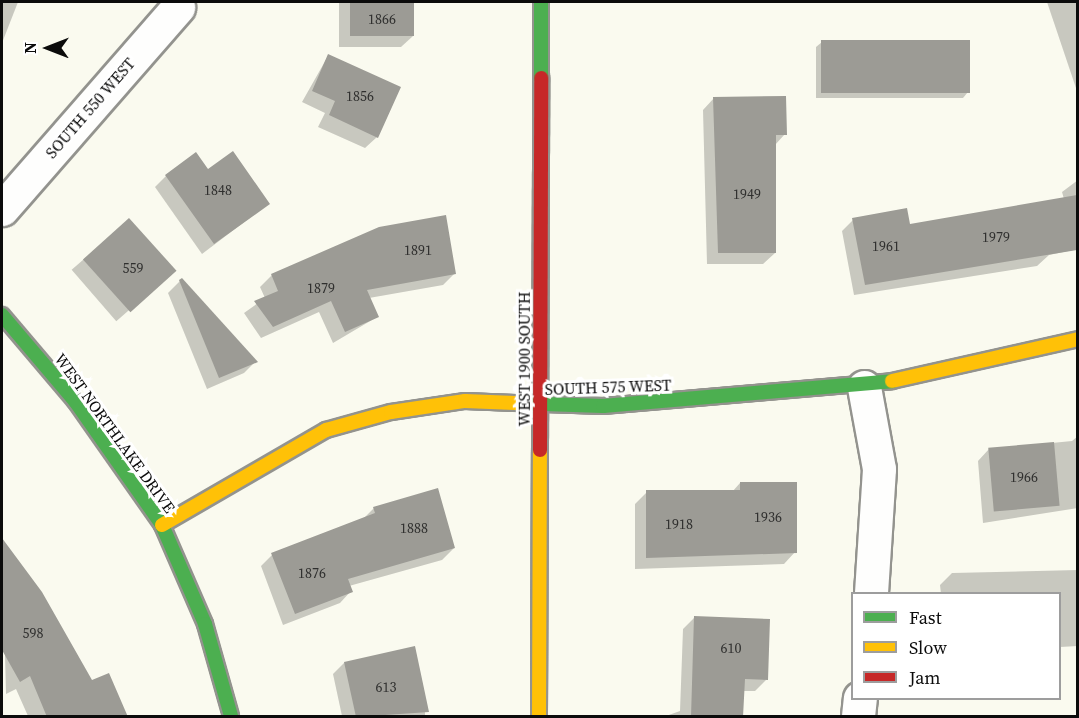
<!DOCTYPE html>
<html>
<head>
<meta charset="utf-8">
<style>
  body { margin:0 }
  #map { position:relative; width:1079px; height:718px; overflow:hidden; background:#fafaef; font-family:"Source Serif 4",serif }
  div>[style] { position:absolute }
  .shadow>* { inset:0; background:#0003; transform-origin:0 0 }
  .building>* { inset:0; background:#9c9b95; transform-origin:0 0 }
  .roads { filter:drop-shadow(2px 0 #93938e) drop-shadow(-2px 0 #93938e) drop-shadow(0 2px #93938e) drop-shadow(0 -2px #93938e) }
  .street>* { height:33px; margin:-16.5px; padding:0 16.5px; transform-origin:16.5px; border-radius:16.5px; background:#fefefd }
  .fast>* { height:14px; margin:-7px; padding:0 7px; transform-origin:7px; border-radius:7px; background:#4caf50 }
  .slow>* { height:14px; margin:-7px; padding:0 7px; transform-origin:7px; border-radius:7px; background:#ffc107 }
  .jam>* { height:14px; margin:-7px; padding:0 7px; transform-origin:7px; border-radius:7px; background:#c62828 }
  span { translate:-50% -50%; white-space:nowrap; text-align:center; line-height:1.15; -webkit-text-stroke:6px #fff; paint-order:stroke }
  .number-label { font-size:14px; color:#2f2f2e }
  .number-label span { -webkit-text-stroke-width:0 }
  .street-label { font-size:16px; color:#0b0b0b }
  .frame { position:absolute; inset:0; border:3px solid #0b0b0b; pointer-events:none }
  .legend { position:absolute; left:851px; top:592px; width:210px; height:108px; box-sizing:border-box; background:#fff; border:2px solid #9d9d9d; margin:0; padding:8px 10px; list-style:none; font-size:18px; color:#0b0b0b }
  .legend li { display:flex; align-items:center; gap:12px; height:30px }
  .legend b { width:30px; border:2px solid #9d9d9d }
  .north { position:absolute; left:18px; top:18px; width:60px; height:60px; -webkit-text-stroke:4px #fff; paint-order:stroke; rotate:270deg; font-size:16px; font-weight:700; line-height:24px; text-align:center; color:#0b0b0b }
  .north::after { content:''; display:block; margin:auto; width:21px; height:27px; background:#0b0b0b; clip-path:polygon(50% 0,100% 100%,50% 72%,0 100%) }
</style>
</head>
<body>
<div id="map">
  <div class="shadow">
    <i style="clip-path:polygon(2px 2px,18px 2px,2px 43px)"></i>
    <i style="clip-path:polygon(339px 2px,413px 2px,413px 36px,401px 47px,339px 47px)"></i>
    <i style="clip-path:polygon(1047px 2px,1078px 2px,1078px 94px)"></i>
    <i style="clip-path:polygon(822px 42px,968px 92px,963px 98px,816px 98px,816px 47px)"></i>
    <i style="clip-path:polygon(328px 56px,377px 137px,365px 148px,318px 127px,325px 113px,302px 102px)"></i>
    <i style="clip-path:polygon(714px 98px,785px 134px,775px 145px,775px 253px,763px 264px,707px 264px,703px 110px)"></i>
    <i style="clip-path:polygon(207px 171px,268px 204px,202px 254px,155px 187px,166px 176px)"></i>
    <i style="clip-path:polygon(1078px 180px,1078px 249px,1049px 255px,1037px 266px,854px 295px,842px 231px,853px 220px,909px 226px,1064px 199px,1062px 192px)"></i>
    <i style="left:129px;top:220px;width:68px;height:76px;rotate:49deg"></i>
    <i style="clip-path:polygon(455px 273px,443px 285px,369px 298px,377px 317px,333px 343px,319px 312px,261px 338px,244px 313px,265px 298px,260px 287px,272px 275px)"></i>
    <i style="clip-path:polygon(180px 281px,255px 362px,244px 373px,207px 389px,168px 293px)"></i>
    <i style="clip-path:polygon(1078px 436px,1078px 508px,983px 523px,978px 461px,989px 449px,1072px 441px)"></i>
    <i style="clip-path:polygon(740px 483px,795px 552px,784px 564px,635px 569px,635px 504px,647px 492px,732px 492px)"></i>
    <i style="clip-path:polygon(374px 508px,454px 548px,442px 560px,349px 586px,351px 591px,340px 603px,283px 625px,261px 566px,272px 555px,362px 520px)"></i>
    <i style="clip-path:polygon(2px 539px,41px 593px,92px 682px,127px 716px,28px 716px,16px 689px,6px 694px)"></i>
    <i style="clip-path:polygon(1078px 570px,1078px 646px,1060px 647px,1060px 594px,941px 594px,940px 585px,952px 573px)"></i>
    <i style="clip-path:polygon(694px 618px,766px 680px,755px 691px,743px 691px,742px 716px,666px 716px,680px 711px,683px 629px)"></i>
    <i style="clip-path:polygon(344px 663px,425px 701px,425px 716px,342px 716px,333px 674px)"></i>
  </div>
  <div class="building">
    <i style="left:350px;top:2px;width:64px;height:34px"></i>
    <i style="left:821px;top:40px;width:149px;height:53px"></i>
    <i style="clip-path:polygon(328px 54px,401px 87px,378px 138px,329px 115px,335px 101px,312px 91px)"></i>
    <i style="clip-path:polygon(786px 96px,787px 135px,776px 135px,776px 253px,718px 253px,713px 97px)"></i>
    <i style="clip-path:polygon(233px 151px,270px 204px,214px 244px,165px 175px,196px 152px,208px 169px)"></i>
    <i style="clip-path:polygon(1077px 195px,1077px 250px,865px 285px,852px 218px,907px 208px,910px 224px)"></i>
    <i style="clip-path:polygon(446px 215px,456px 274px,367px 290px,379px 317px,345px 332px,331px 301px,273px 327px,254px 301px,278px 291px,271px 274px,379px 227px)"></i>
    <i style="left:129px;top:218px;width:71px;height:62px;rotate:48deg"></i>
    <i style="clip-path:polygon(182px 278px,258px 362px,219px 378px,179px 280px)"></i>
    <i style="left:1054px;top:442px;width:64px;height:66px;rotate:85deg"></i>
    <i style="clip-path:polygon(740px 482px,797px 482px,797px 553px,646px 558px,646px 490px,740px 490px)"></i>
    <i style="clip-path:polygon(438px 488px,455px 548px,348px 579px,353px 592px,295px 614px,271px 553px,375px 513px,373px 507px)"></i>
    <i style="clip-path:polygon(2px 538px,42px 592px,92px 680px,109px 673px,128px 717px,47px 717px,30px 676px,20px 682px,2px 650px)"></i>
    <i style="clip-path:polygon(694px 616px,770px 619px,768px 680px,745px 679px,743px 717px,691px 717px)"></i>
    <i style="clip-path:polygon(415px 646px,429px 712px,356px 717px,344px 662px)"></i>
  </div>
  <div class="roads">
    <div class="street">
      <i style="left:2px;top:209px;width:268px;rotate:-48.9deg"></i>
      <i style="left:864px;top:387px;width:83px;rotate:79.6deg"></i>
      <i style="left:879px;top:469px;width:125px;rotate:93.7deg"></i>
      <i style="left:858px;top:716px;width:18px;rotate:-84deg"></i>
    </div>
    <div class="fast">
      <i style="left:541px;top:78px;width:76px;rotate:-90deg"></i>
      <i style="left:2px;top:315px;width:113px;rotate:49.7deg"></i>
      <i style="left:75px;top:401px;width:151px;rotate:54.9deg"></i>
      <i style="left:162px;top:525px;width:108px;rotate:66.5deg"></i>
      <i style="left:205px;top:624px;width:96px;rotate:74.2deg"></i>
      <i style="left:515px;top:403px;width:88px;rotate:2deg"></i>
      <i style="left:603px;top:406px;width:290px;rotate:-4.9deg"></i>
    </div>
    <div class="slow">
      <i style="left:892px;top:381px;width:191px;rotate:-12.7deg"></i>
      <i style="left:162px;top:525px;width:190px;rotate:-30.1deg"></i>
      <i style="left:326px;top:430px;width:67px;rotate:-15.5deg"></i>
      <i style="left:391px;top:412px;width:75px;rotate:-8.5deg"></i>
      <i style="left:465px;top:401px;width:50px;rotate:2.3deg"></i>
      <i style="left:539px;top:716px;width:266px;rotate:-89.8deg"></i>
    </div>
    <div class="jam">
      <i style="left:540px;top:450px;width:372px;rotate:-89.8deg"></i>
    </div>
  </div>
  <div class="number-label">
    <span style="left:382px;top:19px">1866</span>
    <span style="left:360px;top:96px">1856</span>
    <span style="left:218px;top:190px">1848</span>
    <span style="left:747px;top:194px">1949</span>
    <span style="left:996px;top:237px">1979</span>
    <span style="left:886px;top:246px">1961</span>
    <span style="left:418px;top:250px">1891</span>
    <span style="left:133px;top:268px">559</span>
    <span style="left:321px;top:288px">1879</span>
    <span style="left:1024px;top:477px">1966</span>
    <span style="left:768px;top:517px">1936</span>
    <span style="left:679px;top:524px">1918</span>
    <span style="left:414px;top:528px">1888</span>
    <span style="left:312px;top:573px">1876</span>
    <span style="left:33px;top:633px">598</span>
    <span style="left:731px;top:648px">610</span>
    <span style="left:386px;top:687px">613</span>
  </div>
  <div class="street-label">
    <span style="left:90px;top:108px;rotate:-49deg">SOUTH 550 WEST</span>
    <span style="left:524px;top:359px;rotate:-90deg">WEST 1900 SOUTH</span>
    <span style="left:608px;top:387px;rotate:-2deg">SOUTH 575 WEST</span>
    <span style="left:115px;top:433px;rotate:54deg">WEST NORTHLAKE DRIVE</span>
  </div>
  <div class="frame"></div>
  <ul class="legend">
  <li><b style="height:8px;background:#4caf50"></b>Fast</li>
  <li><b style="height:8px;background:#ffc107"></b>Slow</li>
  <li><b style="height:8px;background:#c62828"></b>Jam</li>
  </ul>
  <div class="north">N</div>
</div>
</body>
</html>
